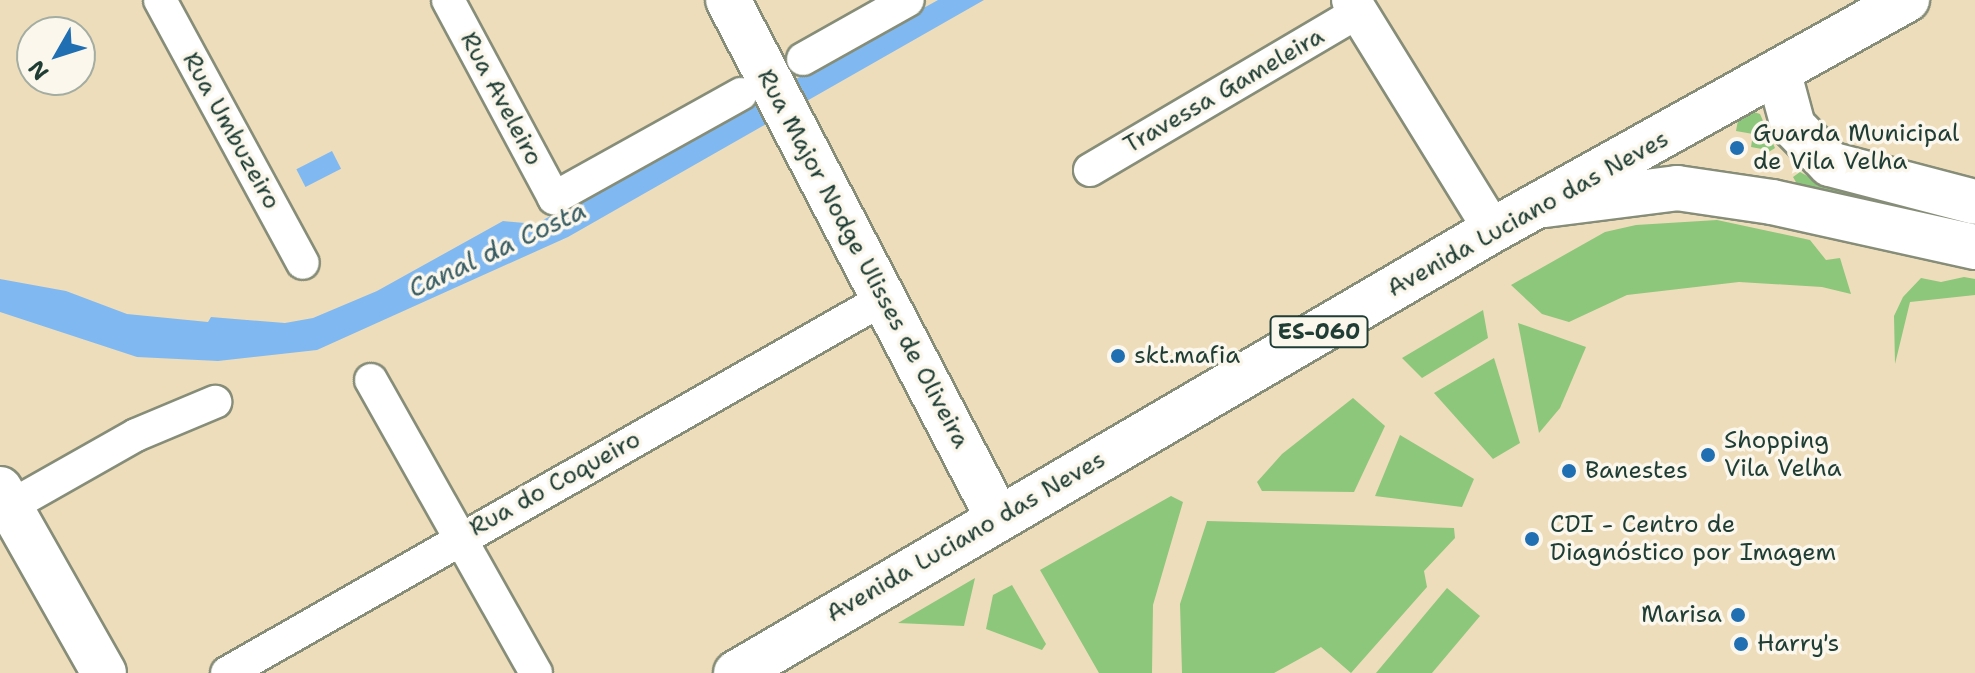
<!DOCTYPE html>
<html>
<head>
<meta charset="utf-8">
<style>
  body { margin:0 }
  #map { position:relative; width:1975px; height:673px; overflow:hidden; background:#edb; font-family:"Shantell Sans",sans-serif }
  div>[style] { position:absolute }
  .green>* { inset:0; background:#8cc77c }
  .water>* { inset:0; background:#80b9f1; transform-origin:0 0 }
  .roads { filter:drop-shadow(2px 0 #868d78) drop-shadow(-2px 0 #868d78) drop-shadow(0 2px #868d78) drop-shadow(0 -2px #868d78) }
  .minor>* { height:32px; margin:-16px; padding:0 16px; transform-origin:16px; border-radius:16px; background:#fff }
  .tertiary>* { height:38px; margin:-19px; padding:0 19px; transform-origin:19px; border-radius:19px; background:#fff }
  .secondary>* { height:44px; margin:-22px; padding:0 22px; transform-origin:22px; border-radius:22px; background:#fff }
  .primary>* { height:44px; margin:-22px; padding:0 22px; transform-origin:22px; border-radius:22px; background:#fff }
  .dots>* { width:22px; height:22px; translate:-50% -50%; box-sizing:border-box; border:4px solid #fbf7ec; border-radius:50% }
  span { translate:-50% -50%; white-space:nowrap; text-align:center; line-height:1.15; -webkit-text-stroke:7px #fbf7ec; paint-order:stroke }
  .shield-label span { padding:2px 6px; background:#fbf7ec; border:2px solid; border-radius:6px; -webkit-text-stroke-width:0 }
  .shield-label { font-size:22px; color:#1f3d34; font-weight:700 }
  .street-label { font-size:24px; color:#1f3d34 }
  .poi-label { font-size:24px; color:#1f3d34 }
  .left { translate:0 -50%; text-align:left }
  .right { translate:-100% -50%; text-align:right }
  .water-label { font-size:26px; color:#375c63; font-style:italic }
  .north { position:absolute; left:16px; top:16px; width:80px; height:80px; box-sizing:border-box; background:#fbf7ec; border:2px solid #a3ada2; border-radius:50%; rotate:231deg; font-size:22px; font-weight:700; line-height:32px; text-align:center; color:#1f3d34 }
  .north::after { content:''; display:block; margin:auto; width:28px; height:36px; background:#1f6fb2; clip-path:polygon(50% 0,100% 100%,50% 72%,0 100%) }
</style>
</head>
<body>
<div id="map">
  <div class="green">
    <i style="clip-path:polygon(1754px 112px,1760px 114px,1775px 148px,1761px 157px,1762px 149px,1751px 147px,1753px 134px,1736px 131px,1738px 120px)"></i>
    <i style="clip-path:polygon(1800px 172px,1820px 183px,1975px 219px,1975px 229px,1800px 189px,1793px 177px)"></i>
    <i style="clip-path:polygon(1717px 220px,1810px 240px,1826px 260px,1840px 258px,1851px 294px,1822px 287px,1739px 282px,1627px 295px,1569px 322px,1542px 314px,1511px 285px,1605px 232px,1636px 225px)"></i>
    <i style="clip-path:polygon(1964px 277px,1975px 279px,1975px 295px,1910px 302px,1895px 364px,1894px 316px,1903px 297px,1921px 278px,1941px 282px)"></i>
    <i style="clip-path:polygon(1483px 310px,1488px 338px,1422px 378px,1402px 358px)"></i>
    <i style="clip-path:polygon(1518px 323px,1586px 347px,1560px 408px,1539px 433px)"></i>
    <i style="clip-path:polygon(1494px 358px,1520px 443px,1493px 459px,1434px 393px)"></i>
    <i style="clip-path:polygon(1353px 398px,1385px 426px,1354px 492px,1262px 491px,1257px 482px,1282px 454px)"></i>
    <i style="clip-path:polygon(1400px 435px,1474px 479px,1462px 507px,1375px 496px)"></i>
    <i style="clip-path:polygon(1171px 496px,1183px 502px,1153px 605px,1152px 673px,1099px 673px,1040px 570px)"></i>
    <i style="clip-path:polygon(1207px 521px,1454px 528px,1455px 538px,1424px 571px,1427px 587px,1351px 673px,1321px 647px,1274px 673px,1182px 673px,1180px 604px)"></i>
    <i style="clip-path:polygon(975px 578px,964px 626px,898px 623px)"></i>
    <i style="clip-path:polygon(1012px 585px,1046px 644px,1042px 650px,986px 629px,993px 595px)"></i>
    <i style="clip-path:polygon(1447px 588px,1480px 616px,1432px 673px,1376px 673px)"></i>
  </div>
  <div class="water">
    <i style="clip-path:polygon(938px 0,984px 0,568px 237px,317px 350px,218px 361px,137px 357px,0 312px,0 279px,66px 291px,127px 314px,208px 322px,211px 317px,285px 323px,313px 318px,377px 291px,503px 221px,536px 224px)"></i>
    <i style="left:332px;top:151px;width:20px;height:40px;rotate:63deg"></i>
  </div>
  <div class="roads">
    <div class="minor">
      <i style="left:160px;top:0;width:299px;rotate:61.5deg"></i>
      <i style="left:448px;top:0;width:225px;rotate:61.8deg"></i>
      <i style="left:554px;top:198px;width:214px;rotate:-29.1deg"></i>
      <i style="left:803px;top:59px;width:120px;rotate:-29.3deg"></i>
      <i style="left:1090px;top:170px;width:311px;rotate:-30.5deg"></i>
      <i style="left:371px;top:380px;width:336px;rotate:60.6deg"></i>
      <i style="left:0;top:512px;width:156px;rotate:-29.5deg"></i>
      <i style="left:136px;top:435px;width:86px;rotate:-22.7deg"></i>
      <i style="left:227px;top:673px;width:757px;rotate:-29.68deg"></i>
    </div>
    <div class="tertiary">
      <i style="left:1351px;top:0;width:270px;rotate:58.3deg"></i>
    </div>
    <div class="secondary">
      <i style="left:728px;top:0;width:584px;rotate:62.47deg"></i>
      <i style="left:1779px;top:74px;width:54px;rotate:74.9deg"></i>
      <i style="left:1793px;top:126px;width:53px;rotate:45.8deg"></i>
      <i style="left:1830px;top:164px;width:150px;rotate:14.7deg"></i>
      <i style="left:1545px;top:205px;width:133px;rotate:-7.3deg"></i>
      <i style="left:1677px;top:188px;width:96px;rotate:8.4deg"></i>
      <i style="left:1772px;top:202px;width:208px;rotate:12.5deg"></i>
      <i style="left:0;top:489px;width:211px;rotate:60.5deg"></i>
    </div>
    <div class="primary">
      <i style="left:736px;top:673px;width:877px;rotate:-30.34deg"></i>
      <i style="left:1493px;top:230px;width:474px;rotate:-29.1deg"></i>
    </div>
  </div>
  <div class="dots">
    <i style="left:1737px;top:148px;background:#1f6fb2"></i>
    <i style="left:1118px;top:356px;background:#1f6fb2"></i>
    <i style="left:1708px;top:455px;background:#1f6fb2"></i>
    <i style="left:1569px;top:471px;background:#1f6fb2"></i>
    <i style="left:1532px;top:539px;background:#1f6fb2"></i>
    <i style="left:1738px;top:615px;background:#1f6fb2"></i>
    <i style="left:1741px;top:644px;background:#1f6fb2"></i>
  </div>
  <div class="shield-label">
    <span style="left:1319px;top:332px">ES-060</span>
  </div>
  <div class="street-label">
    <span style="left:1224px;top:91px;rotate:-30deg">Travessa Gameleira</span>
    <span style="left:501px;top:99px;rotate:62deg">Rua Aveleiro</span>
    <span style="left:231px;top:131px;rotate:61deg">Rua Umbuzeiro</span>
    <span style="left:1528px;top:214px;rotate:-29deg">Avenida Luciano das Neves</span>
    <span style="left:863px;top:259px;rotate:62deg">Rua Major Nodge Ulisses de Oliveira</span>
    <span style="left:555px;top:484px;rotate:-29deg">Rua do Coqueiro</span>
    <span style="left:966px;top:537px;rotate:-30deg">Avenida Luciano das Neves</span>
  </div>
  <div class="poi-label">
    <span class="left" style="left:1753px;top:148px">Guarda Municipal<br>de Vila Velha</span>
    <span class="left" style="left:1134px;top:356px">skt.mafia</span>
    <span class="left" style="left:1724px;top:455px">Shopping<br>Vila Velha</span>
    <span class="left" style="left:1585px;top:471px">Banestes</span>
    <span class="left" style="left:1550px;top:539px">CDI - Centro de<br>Diagnóstico por Imagem</span>
    <span class="right" style="left:1722px;top:615px">Marisa</span>
    <span class="left" style="left:1757px;top:644px">Harry's</span>
  </div>
  <div class="water-label">
    <span style="left:497px;top:249px;rotate:-25deg">Canal da Costa</span>
  </div>
  <div class="north">N</div>
</div>
</body>
</html>
